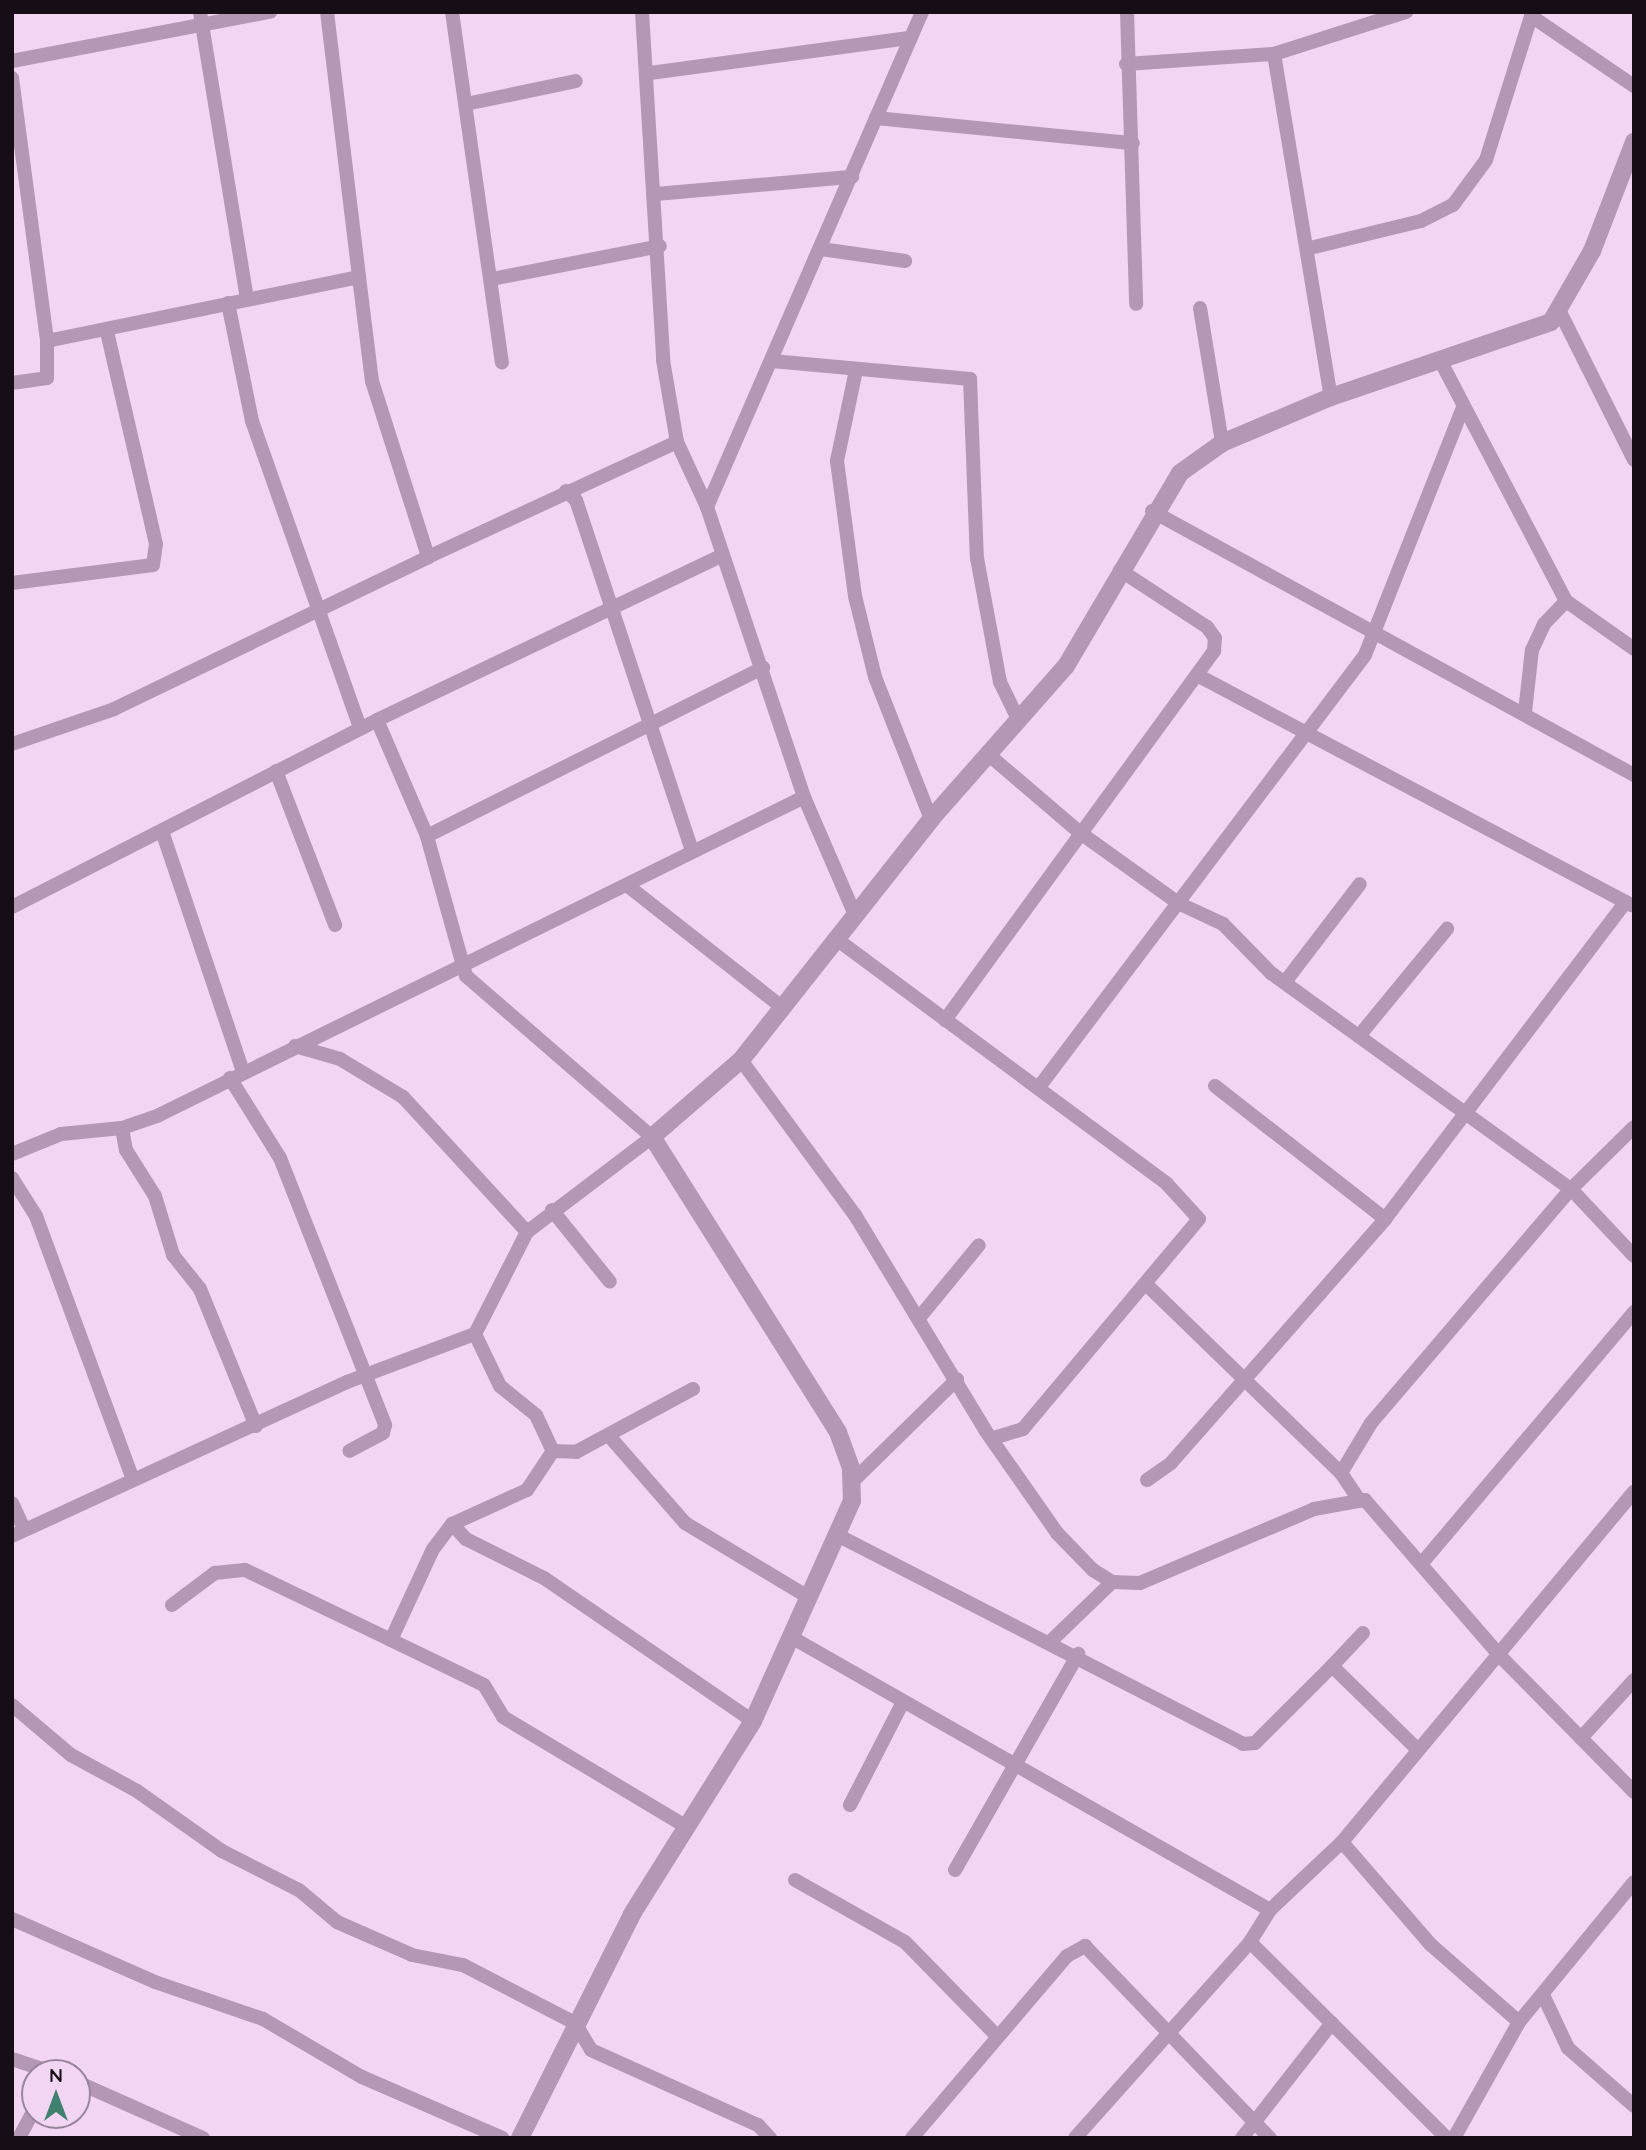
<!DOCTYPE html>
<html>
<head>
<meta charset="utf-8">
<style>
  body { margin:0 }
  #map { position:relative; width:1646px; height:2150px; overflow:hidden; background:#f1d5f3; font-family:Quicksand,sans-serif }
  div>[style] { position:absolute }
  .minor>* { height:14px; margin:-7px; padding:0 7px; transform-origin:7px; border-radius:7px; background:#b397b5 }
  .tertiary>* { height:18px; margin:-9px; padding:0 9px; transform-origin:9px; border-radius:9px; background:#b397b5 }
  span { translate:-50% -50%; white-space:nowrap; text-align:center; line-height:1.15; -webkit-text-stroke:7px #f1d5f3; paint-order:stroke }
  .frame { position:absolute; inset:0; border:14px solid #160d17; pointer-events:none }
  .north { position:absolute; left:21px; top:2059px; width:70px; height:70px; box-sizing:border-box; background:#f1d5f3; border:2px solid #99859b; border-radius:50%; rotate:0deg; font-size:19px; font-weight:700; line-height:28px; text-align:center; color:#160d17 }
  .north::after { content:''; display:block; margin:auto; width:24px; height:32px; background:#40806e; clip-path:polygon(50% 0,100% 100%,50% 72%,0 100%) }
</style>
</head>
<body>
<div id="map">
  <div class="minor">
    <i style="left:200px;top:12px;width:291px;rotate:80.7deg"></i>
    <i style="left:327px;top:12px;width:267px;rotate:83.1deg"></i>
    <i style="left:452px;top:12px;width:354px;rotate:81.9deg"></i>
    <i style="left:642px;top:12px;width:349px;rotate:86.5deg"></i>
    <i style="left:663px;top:360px;width:83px;rotate:80.3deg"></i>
    <i style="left:1127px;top:12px;width:292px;rotate:88.2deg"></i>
    <i style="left:1274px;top:54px;width:348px;rotate:80.6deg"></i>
    <i style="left:12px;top:61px;width:263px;rotate:-10.8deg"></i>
    <i style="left:1126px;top:64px;width:148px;rotate:-3.9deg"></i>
    <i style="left:1274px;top:54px;width:139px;rotate:-17.7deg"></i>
    <i style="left:650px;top:73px;width:261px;rotate:-7.7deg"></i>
    <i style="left:12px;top:78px;width:265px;rotate:82.4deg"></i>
    <i style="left:466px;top:104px;width:112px;rotate:-11.8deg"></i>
    <i style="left:876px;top:118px;width:258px;rotate:5.6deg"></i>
    <i style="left:656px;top:194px;width:197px;rotate:-5deg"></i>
    <i style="left:1310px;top:248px;width:114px;rotate:-13.7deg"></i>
    <i style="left:1421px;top:221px;width:36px;rotate:-27deg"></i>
    <i style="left:1453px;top:205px;width:56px;rotate:-53.7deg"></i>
    <i style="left:1486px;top:160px;width:151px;rotate:-72.6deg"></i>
    <i style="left:1531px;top:16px;width:125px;rotate:34.2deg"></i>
    <i style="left:821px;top:249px;width:85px;rotate:8.1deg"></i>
    <i style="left:492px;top:279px;width:171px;rotate:-11.1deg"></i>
    <i style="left:228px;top:303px;width:120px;rotate:78.5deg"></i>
    <i style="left:252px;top:421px;width:325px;rotate:70.6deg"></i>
    <i style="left:1200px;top:308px;width:137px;rotate:80.7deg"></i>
    <i style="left:1561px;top:314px;width:163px;rotate:63.4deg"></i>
    <i style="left:1440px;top:360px;width:272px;rotate:62.4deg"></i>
    <i style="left:1566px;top:601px;width:83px;rotate:35.2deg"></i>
    <i style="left:772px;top:361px;width:199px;rotate:5.2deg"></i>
    <i style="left:970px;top:379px;width:179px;rotate:87.8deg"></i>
    <i style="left:977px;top:558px;width:126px;rotate:79.5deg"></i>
    <i style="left:1000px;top:682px;width:41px;rotate:64.1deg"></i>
    <i style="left:856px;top:370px;width:93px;rotate:101.8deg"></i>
    <i style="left:837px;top:461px;width:136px;rotate:82.4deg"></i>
    <i style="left:855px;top:596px;width:83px;rotate:76.1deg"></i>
    <i style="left:875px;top:677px;width:153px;rotate:68.5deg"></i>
    <i style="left:12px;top:383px;width:35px;rotate:-8deg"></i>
    <i style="left:47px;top:378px;width:37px;rotate:-90deg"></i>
    <i style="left:47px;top:341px;width:318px;rotate:-11.6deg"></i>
    <i style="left:359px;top:277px;width:105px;rotate:82.9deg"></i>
    <i style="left:372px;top:381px;width:185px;rotate:72.3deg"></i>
    <i style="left:428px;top:557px;width:274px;rotate:-24.8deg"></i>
    <i style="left:677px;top:442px;width:72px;rotate:65.2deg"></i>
    <i style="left:707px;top:507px;width:306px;rotate:71.5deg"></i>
    <i style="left:804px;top:797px;width:131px;rotate:66.6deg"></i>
    <i style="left:566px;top:491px;width:13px;rotate:42deg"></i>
    <i style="left:576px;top:500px;width:366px;rotate:71.7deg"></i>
    <i style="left:707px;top:507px;width:540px;rotate:-66.52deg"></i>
    <i style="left:1152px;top:511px;width:550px;rotate:28.71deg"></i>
    <i style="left:12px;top:583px;width:142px;rotate:-7.3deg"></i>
    <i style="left:153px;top:565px;width:21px;rotate:-82deg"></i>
    <i style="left:156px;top:544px;width:218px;rotate:-103deg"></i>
    <i style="left:1197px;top:675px;width:492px;rotate:27.9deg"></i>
    <i style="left:1525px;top:712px;width:62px;rotate:-83.6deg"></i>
    <i style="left:1532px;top:650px;width:29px;rotate:-65deg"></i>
    <i style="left:1544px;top:624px;width:32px;rotate:-46deg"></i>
    <i style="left:12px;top:744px;width:108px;rotate:-18.9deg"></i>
    <i style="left:114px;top:709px;width:349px;rotate:-25.8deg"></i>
    <i style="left:989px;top:755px;width:118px;rotate:40.5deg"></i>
    <i style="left:1079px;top:832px;width:122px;rotate:35.6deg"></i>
    <i style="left:1178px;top:903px;width:50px;rotate:25deg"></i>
    <i style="left:1223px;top:924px;width:69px;rotate:45.6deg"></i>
    <i style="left:1271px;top:973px;width:370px;rotate:35.8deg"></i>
    <i style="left:1571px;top:1189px;width:92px;rotate:46.8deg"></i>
    <i style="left:276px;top:771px;width:165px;rotate:69deg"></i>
    <i style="left:163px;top:834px;width:251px;rotate:71.4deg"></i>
    <i style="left:427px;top:836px;width:376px;rotate:-26.6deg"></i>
    <i style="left:628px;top:886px;width:196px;rotate:38.2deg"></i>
    <i style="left:12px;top:907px;width:410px;rotate:-27.1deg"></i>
    <i style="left:377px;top:720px;width:383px;rotate:-25.5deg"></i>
    <i style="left:835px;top:938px;width:413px;rotate:36.5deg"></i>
    <i style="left:1167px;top:1184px;width:47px;rotate:47.6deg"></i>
    <i style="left:1199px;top:1219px;width:274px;rotate:130deg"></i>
    <i style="left:1023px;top:1429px;width:30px;rotate:163deg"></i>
    <i style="left:1285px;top:982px;width:123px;rotate:-52.6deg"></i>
    <i style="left:945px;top:1020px;width:457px;rotate:-53.9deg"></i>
    <i style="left:1214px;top:651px;width:13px;rotate:-86deg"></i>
    <i style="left:1215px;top:638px;width:14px;rotate:-126deg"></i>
    <i style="left:1207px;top:627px;width:104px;rotate:-146.8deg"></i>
    <i style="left:1359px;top:1036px;width:139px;rotate:-50.6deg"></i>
    <i style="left:295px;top:1046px;width:47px;rotate:16.1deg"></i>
    <i style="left:340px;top:1059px;width:74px;rotate:31.1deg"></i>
    <i style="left:403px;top:1097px;width:183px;rotate:47.4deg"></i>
    <i style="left:741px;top:1060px;width:192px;rotate:53.7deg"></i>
    <i style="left:855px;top:1215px;width:251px;rotate:58.8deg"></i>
    <i style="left:985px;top:1430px;width:126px;rotate:55deg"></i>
    <i style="left:1057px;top:1533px;width:52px;rotate:45.8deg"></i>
    <i style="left:1093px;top:1570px;width:22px;rotate:32deg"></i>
    <i style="left:1112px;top:1582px;width:28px;rotate:2deg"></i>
    <i style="left:1140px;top:1583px;width:189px;rotate:-23deg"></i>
    <i style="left:1314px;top:1509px;width:52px;rotate:-10deg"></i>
    <i style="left:1365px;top:1500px;width:206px;rotate:49.1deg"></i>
    <i style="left:1500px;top:1656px;width:191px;rotate:45.4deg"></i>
    <i style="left:230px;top:1078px;width:94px;rotate:58deg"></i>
    <i style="left:280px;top:1158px;width:287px;rotate:68.5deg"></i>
    <i style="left:385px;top:1425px;width:8px;rotate:104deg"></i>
    <i style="left:383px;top:1433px;width:38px;rotate:152deg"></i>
    <i style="left:1215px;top:1086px;width:216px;rotate:38deg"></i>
    <i style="left:1039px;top:1087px;width:541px;rotate:-52.96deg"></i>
    <i style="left:1365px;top:655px;width:267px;rotate:-68.4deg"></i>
    <i style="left:122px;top:1128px;width:22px;rotate:80deg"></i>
    <i style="left:126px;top:1150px;width:54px;rotate:57.8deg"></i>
    <i style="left:155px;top:1196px;width:62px;rotate:73deg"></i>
    <i style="left:173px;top:1255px;width:43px;rotate:51.5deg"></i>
    <i style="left:200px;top:1289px;width:148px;rotate:67.8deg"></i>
    <i style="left:12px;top:1154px;width:53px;rotate:-22.2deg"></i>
    <i style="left:61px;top:1134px;width:61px;rotate:-5.6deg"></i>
    <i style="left:122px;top:1128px;width:39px;rotate:-19deg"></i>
    <i style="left:159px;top:1115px;width:719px;rotate:-26.24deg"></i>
    <i style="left:12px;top:1178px;width:45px;rotate:57.7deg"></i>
    <i style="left:36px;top:1216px;width:278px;rotate:69.8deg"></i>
    <i style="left:552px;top:1210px;width:92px;rotate:51.1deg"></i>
    <i style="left:1148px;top:1286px;width:269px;rotate:44.1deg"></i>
    <i style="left:1341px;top:1473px;width:30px;rotate:56deg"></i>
    <i style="left:919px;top:1318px;width:94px;rotate:-50.6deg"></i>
    <i style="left:475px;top:1334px;width:58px;rotate:64.3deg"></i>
    <i style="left:500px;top:1386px;width:46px;rotate:38.9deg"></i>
    <i style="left:536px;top:1415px;width:40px;rotate:65deg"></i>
    <i style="left:553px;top:1451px;width:47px;rotate:123.7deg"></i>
    <i style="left:527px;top:1490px;width:82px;rotate:155.6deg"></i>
    <i style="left:452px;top:1524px;width:31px;rotate:127deg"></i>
    <i style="left:433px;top:1549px;width:100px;rotate:114.8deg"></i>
    <i style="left:391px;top:1640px;width:103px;rotate:25.8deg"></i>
    <i style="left:484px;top:1685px;width:37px;rotate:59deg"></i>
    <i style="left:503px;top:1717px;width:212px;rotate:30.9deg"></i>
    <i style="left:610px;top:1437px;width:114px;rotate:48.9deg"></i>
    <i style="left:685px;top:1523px;width:144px;rotate:31deg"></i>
    <i style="left:553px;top:1451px;width:23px;rotate:2deg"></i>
    <i style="left:576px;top:1452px;width:133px;rotate:-28.3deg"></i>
    <i style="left:1341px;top:1473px;width:58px;rotate:-59deg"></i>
    <i style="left:1371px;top:1423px;width:308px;rotate:-49.5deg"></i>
    <i style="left:1571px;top:1189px;width:88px;rotate:-44.5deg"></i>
    <i style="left:1147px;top:1480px;width:29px;rotate:-35deg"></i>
    <i style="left:1171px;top:1463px;width:325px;rotate:-48.7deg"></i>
    <i style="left:1385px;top:1219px;width:398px;rotate:-52.8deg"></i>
    <i style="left:852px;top:1482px;width:147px;rotate:-44.4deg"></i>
    <i style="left:12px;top:1503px;width:29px;rotate:65deg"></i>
    <i style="left:452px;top:1524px;width:21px;rotate:47deg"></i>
    <i style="left:466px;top:1539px;width:87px;rotate:26.6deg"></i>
    <i style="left:544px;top:1578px;width:253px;rotate:34.4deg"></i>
    <i style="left:12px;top:1536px;width:369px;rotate:-24.7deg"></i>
    <i style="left:347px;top:1382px;width:137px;rotate:-20.6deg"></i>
    <i style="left:475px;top:1334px;width:114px;rotate:-63deg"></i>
    <i style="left:527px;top:1232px;width:157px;rotate:-37.2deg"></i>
    <i style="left:652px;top:1137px;width:246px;rotate:-139.1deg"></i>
    <i style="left:466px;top:976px;width:145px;rotate:-105.6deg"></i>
    <i style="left:427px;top:836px;width:126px;rotate:-113.3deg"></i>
    <i style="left:841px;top:1537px;width:452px;rotate:27.2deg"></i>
    <i style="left:1243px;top:1744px;width:12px;rotate:-5deg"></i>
    <i style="left:1255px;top:1743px;width:109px;rotate:-45deg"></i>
    <i style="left:1422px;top:1563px;width:329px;rotate:-49.8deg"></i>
    <i style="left:172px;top:1605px;width:54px;rotate:-36.7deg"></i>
    <i style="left:215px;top:1573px;width:30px;rotate:-6deg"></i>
    <i style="left:245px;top:1570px;width:162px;rotate:25.6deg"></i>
    <i style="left:1363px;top:1633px;width:45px;rotate:133.2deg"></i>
    <i style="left:1332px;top:1666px;width:120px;rotate:44.3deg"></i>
    <i style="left:791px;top:1637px;width:551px;rotate:29.68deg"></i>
    <i style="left:1051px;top:1641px;width:85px;rotate:-44deg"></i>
    <i style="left:12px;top:1705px;width:77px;rotate:40.3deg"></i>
    <i style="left:71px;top:1755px;width:75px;rotate:28.6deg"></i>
    <i style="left:137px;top:1791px;width:104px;rotate:35.2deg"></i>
    <i style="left:222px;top:1851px;width:86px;rotate:26.9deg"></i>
    <i style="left:299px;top:1890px;width:50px;rotate:40.1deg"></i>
    <i style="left:337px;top:1922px;width:82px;rotate:23.7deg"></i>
    <i style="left:412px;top:1955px;width:52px;rotate:11.1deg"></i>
    <i style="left:463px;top:1965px;width:126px;rotate:27.4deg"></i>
    <i style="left:575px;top:2023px;width:31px;rotate:59deg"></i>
    <i style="left:591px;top:2050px;width:183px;rotate:24.2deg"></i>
    <i style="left:758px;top:2125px;width:18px;rotate:47deg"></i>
    <i style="left:1581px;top:1738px;width:79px;rotate:-47.6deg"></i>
    <i style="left:850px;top:1805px;width:114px;rotate:-62.8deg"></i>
    <i style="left:1342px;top:1842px;width:135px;rotate:49.2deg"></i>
    <i style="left:1430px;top:1944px;width:118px;rotate:41.2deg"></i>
    <i style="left:955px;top:1870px;width:249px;rotate:-60.3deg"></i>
    <i style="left:795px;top:1880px;width:126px;rotate:29.4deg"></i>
    <i style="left:905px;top:1942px;width:132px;rotate:45.6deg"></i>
    <i style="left:12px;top:1919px;width:156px;rotate:23.8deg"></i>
    <i style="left:155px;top:1982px;width:114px;rotate:18.9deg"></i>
    <i style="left:263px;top:2019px;width:115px;rotate:30.4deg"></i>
    <i style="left:362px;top:2077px;width:153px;rotate:23.5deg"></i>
    <i style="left:1250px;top:1942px;width:278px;rotate:44.9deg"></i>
    <i style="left:1544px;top:1997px;width:56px;rotate:64.8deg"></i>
    <i style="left:1568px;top:2048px;width:88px;rotate:41.3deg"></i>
    <i style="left:12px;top:2059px;width:44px;rotate:18.4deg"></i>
    <i style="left:77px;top:2082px;width:138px;rotate:24deg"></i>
    <i style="left:19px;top:2138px;width:34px;rotate:-62deg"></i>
    <i style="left:912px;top:2138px;width:239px;rotate:-49.6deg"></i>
    <i style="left:1067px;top:1956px;width:21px;rotate:-29deg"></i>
    <i style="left:1085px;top:1946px;width:267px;rotate:46.1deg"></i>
    <i style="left:1075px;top:2138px;width:263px;rotate:-48.2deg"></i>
    <i style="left:1250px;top:1942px;width:38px;rotate:-58deg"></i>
    <i style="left:1270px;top:1910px;width:99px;rotate:-43.4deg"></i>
    <i style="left:1342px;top:1842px;width:456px;rotate:-50.2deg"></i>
    <i style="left:1242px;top:2138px;width:146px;rotate:-52deg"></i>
    <i style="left:1454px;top:2138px;width:133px;rotate:-60.7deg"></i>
    <i style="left:1519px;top:2022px;width:181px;rotate:-50.6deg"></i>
  </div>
  <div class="tertiary">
    <i style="left:520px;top:2138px;width:250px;rotate:-63.4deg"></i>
    <i style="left:632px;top:1914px;width:228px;rotate:-57.9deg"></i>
    <i style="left:753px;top:1721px;width:241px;rotate:-65.8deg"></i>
    <i style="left:852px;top:1501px;width:33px;rotate:-92deg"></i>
    <i style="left:851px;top:1468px;width:38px;rotate:-110deg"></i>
    <i style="left:838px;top:1432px;width:349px;rotate:-122.2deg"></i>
    <i style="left:652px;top:1137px;width:118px;rotate:-40.9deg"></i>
    <i style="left:741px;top:1060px;width:307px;rotate:-51.7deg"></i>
    <i style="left:931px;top:819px;width:204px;rotate:-48.6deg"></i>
    <i style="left:1066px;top:666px;width:224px;rotate:-59.4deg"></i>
    <i style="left:1180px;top:473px;width:52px;rotate:-35.5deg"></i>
    <i style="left:1222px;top:443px;width:118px;rotate:-22.9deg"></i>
    <i style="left:1331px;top:397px;width:232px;rotate:-18.8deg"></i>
    <i style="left:1551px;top:322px;width:82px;rotate:-60deg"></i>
    <i style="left:1592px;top:251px;width:117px;rotate:-68.9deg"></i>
  </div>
  <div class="frame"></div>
  <div class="north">N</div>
</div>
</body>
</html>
